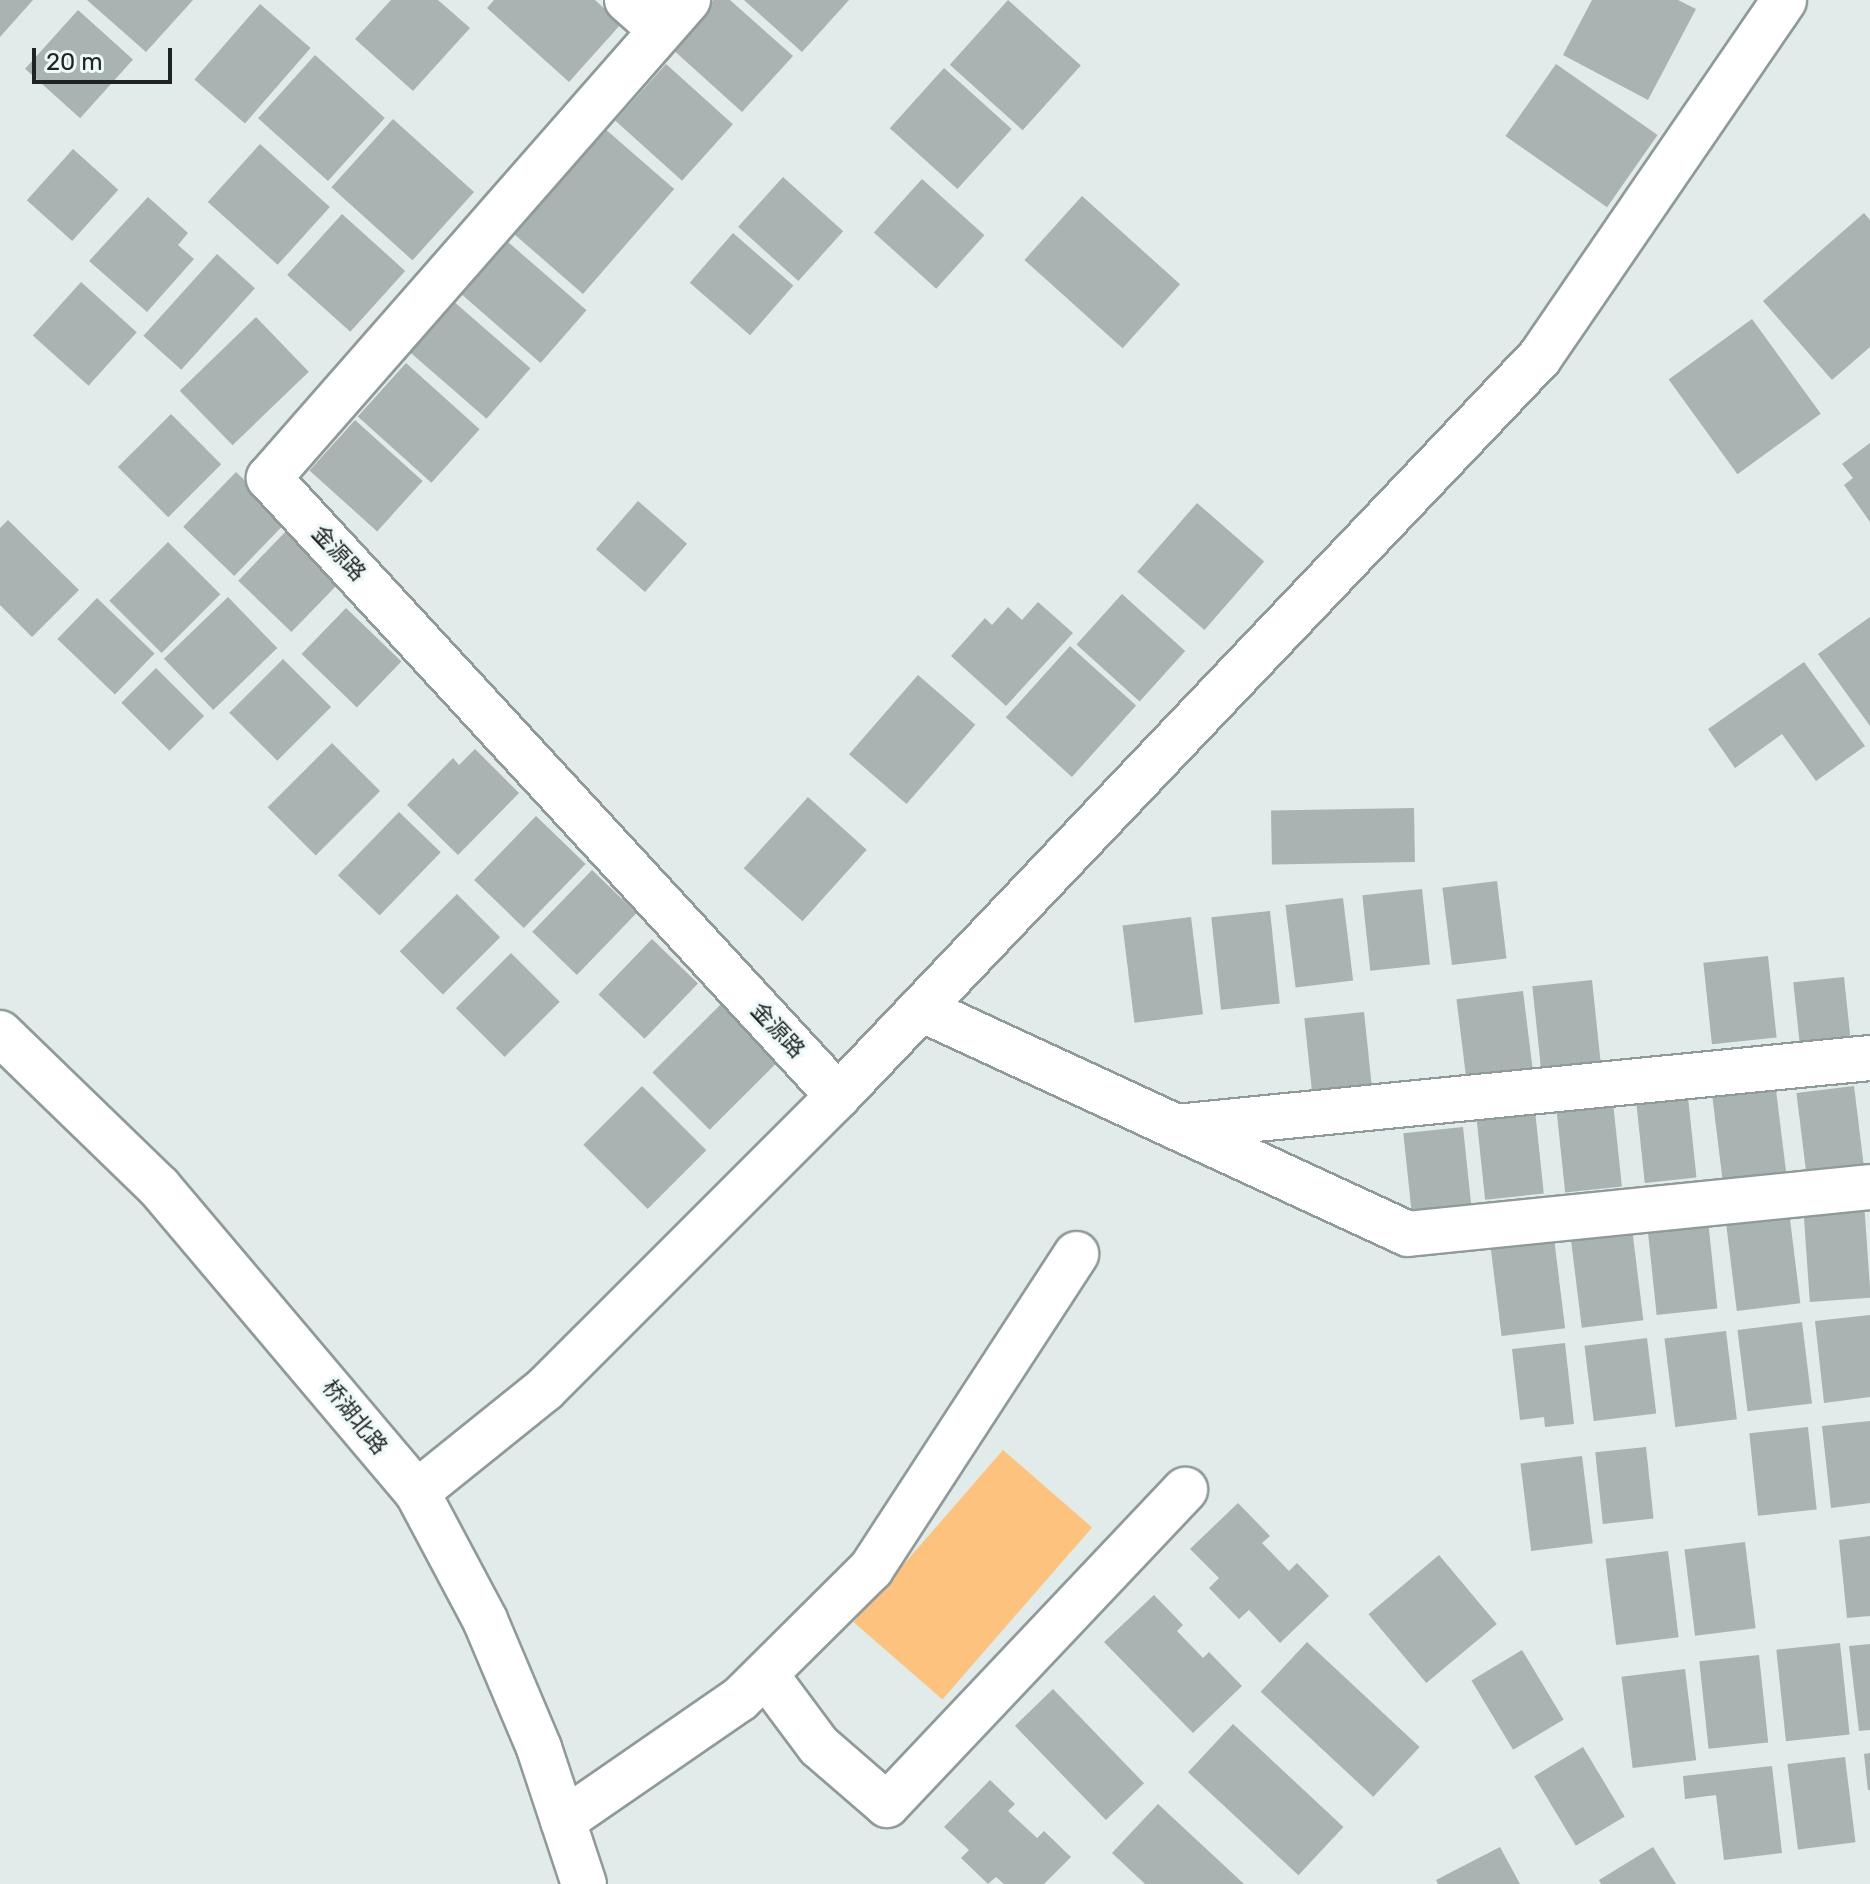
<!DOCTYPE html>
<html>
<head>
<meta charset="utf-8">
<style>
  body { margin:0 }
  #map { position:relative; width:1870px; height:1884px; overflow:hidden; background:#e0ebea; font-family:Rubik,"Noto Sans SC",sans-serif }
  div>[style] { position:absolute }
  .green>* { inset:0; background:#fdc37e; transform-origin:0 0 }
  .building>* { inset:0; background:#a8b3b2; transform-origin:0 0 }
  .roads { filter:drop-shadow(2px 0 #909a9a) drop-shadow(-2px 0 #909a9a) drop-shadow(0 2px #909a9a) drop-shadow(0 -2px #909a9a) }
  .street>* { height:44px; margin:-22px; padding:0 22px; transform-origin:22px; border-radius:22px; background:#fff }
  .secondary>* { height:44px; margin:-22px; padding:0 22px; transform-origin:22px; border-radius:22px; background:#fff }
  span { translate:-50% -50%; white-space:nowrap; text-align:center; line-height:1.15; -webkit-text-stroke:6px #edf8f8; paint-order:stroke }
  .street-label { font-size:22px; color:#1f2323 }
  .scale { position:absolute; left:32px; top:48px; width:140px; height:36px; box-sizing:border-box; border:4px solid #1f2323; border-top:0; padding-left:10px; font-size:24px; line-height:28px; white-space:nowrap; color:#1f2323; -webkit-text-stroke:6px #edf8f8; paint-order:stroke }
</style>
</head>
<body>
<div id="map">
  <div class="green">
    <i style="left:1003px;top:1450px;width:118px;height:228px;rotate:41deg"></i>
  </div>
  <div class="building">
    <i style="clip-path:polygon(0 0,33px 0,0 37px)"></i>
    <i style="clip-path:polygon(87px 0,193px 0,146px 52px)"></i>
    <i style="clip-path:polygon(391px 0,438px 0,470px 28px,413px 91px,355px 39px)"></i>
    <i style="clip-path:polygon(494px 0,595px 0,621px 24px,569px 82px,487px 8px)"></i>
    <i style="clip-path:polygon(713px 0,730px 0,793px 56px,742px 112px,670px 47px)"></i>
    <i style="clip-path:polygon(744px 0,849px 0,802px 52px)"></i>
    <i style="left:1008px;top:0;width:98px;height:87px;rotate:42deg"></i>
    <i style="clip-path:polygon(1592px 0,1678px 0,1696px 9px,1648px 100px,1563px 55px)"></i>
    <i style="left:260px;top:4px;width:67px;height:100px;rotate:41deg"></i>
    <i style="left:78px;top:10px;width:74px;height:79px;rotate:42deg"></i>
    <i style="left:315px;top:55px;width:94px;height:85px;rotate:42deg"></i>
    <i style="left:666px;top:64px;width:90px;height:76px;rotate:42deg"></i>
    <i style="left:1556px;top:64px;width:124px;height:88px;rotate:35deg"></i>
    <i style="left:944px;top:68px;width:91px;height:81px;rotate:42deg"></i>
    <i style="left:393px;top:119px;width:109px;height:92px;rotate:42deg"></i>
    <i style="left:604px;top:128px;width:93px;height:139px;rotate:41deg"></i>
    <i style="left:260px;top:144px;width:94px;height:78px;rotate:42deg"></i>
    <i style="left:73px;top:149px;width:61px;height:69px;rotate:42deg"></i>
    <i style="left:783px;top:177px;width:81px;height:67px;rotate:42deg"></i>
    <i style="left:922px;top:179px;width:84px;height:72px;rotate:42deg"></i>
    <i style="left:1082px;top:196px;width:132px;height:86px;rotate:42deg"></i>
    <i style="clip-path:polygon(148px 197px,188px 233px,178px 245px,194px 259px,147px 312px,89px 261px)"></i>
    <i style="clip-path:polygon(1864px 213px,1870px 220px,1870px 347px,1832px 380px,1763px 301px)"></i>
    <i style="left:342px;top:214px;width:85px;height:82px;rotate:42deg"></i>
    <i style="left:733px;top:233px;width:80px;height:66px;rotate:41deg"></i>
    <i style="left:508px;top:242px;width:104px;height:70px;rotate:41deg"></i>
    <i style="left:217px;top:254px;width:51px;height:110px;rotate:42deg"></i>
    <i style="left:81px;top:282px;width:75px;height:72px;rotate:42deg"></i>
    <i style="left:452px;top:300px;width:104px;height:67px;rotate:41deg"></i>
    <i style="left:256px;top:317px;width:76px;height:106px;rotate:46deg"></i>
    <i style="left:1752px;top:319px;width:117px;height:103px;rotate:54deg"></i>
    <i style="left:406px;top:363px;width:99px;height:72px;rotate:42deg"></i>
    <i style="left:171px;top:414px;width:71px;height:75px;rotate:45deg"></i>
    <i style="left:355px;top:420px;width:91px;height:68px;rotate:42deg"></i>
    <i style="clip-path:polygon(1870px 443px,1870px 522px,1844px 485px,1853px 478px,1842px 464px)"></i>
    <i style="left:236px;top:472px;width:71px;height:76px;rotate:44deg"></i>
    <i style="left:638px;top:501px;width:65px;height:64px;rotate:41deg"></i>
    <i style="left:1197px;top:503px;width:89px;height:91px;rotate:41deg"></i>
    <i style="clip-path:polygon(8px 520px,79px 590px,32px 637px,0 605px,0 528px)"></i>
    <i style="left:291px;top:526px;width:74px;height:76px;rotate:44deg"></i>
    <i style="left:168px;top:542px;width:74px;height:83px;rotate:45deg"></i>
    <i style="left:1122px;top:594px;width:85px;height:68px;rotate:42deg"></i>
    <i style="left:228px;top:597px;width:71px;height:89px;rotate:46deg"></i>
    <i style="left:97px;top:598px;width:80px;height:57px;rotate:44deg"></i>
    <i style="clip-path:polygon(1038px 602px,1073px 633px,1006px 706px,951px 656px,985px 618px,992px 625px,1008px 607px,1022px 620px)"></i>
    <i style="left:346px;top:608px;width:77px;height:64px;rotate:44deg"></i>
    <i style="clip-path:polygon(1870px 617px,1870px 726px,1818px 654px)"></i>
    <i style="left:1070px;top:646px;width:89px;height:96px;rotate:42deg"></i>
    <i style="left:283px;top:659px;width:68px;height:76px;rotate:45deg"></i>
    <i style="clip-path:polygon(1804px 662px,1865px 746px,1816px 781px,1782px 734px,1735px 768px,1708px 729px)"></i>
    <i style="left:156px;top:668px;width:68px;height:49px;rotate:45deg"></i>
    <i style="left:918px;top:675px;width:76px;height:105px;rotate:41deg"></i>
    <i style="left:332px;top:743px;width:68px;height:91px;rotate:45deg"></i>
    <i style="clip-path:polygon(475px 749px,519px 793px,458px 855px,407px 805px,453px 758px,459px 765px)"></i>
    <i style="left:808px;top:797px;width:79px;height:96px;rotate:42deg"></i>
    <i style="left:1414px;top:808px;width:54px;height:143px;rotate:89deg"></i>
    <i style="left:399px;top:812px;width:58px;height:88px;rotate:44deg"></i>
    <i style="left:536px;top:816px;width:69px;height:89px;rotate:44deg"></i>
    <i style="left:592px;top:870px;width:62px;height:86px;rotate:44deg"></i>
    <i style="left:1497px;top:881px;width:78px;height:55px;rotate:83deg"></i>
    <i style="left:1422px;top:889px;width:76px;height:60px;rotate:84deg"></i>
    <i style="left:457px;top:894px;width:61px;height:81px;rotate:45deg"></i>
    <i style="left:1343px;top:898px;width:83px;height:58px;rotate:83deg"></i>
    <i style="left:1270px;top:911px;width:93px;height:59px;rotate:84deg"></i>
    <i style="left:1191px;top:917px;width:98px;height:69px;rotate:83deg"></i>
    <i style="left:652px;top:939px;width:64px;height:77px;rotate:44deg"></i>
    <i style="left:511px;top:953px;width:69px;height:78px;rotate:45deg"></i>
    <i style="left:1768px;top:956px;width:82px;height:65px;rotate:84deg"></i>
    <i style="left:1844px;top:977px;width:66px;height:51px;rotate:84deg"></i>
    <i style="left:1592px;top:980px;width:83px;height:60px;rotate:84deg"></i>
    <i style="left:1523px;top:991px;width:86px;height:67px;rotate:83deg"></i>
    <i style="left:721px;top:1004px;width:81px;height:97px;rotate:45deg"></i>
    <i style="left:1364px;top:1012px;width:90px;height:60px;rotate:84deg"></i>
    <i style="left:642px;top:1086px;width:91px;height:83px;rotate:45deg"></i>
    <i style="left:1854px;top:1086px;width:83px;height:58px;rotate:83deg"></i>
    <i style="left:1776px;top:1090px;width:92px;height:64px;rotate:83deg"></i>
    <i style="left:1688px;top:1097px;width:81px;height:52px;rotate:84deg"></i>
    <i style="left:1613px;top:1102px;width:85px;height:57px;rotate:84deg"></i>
    <i style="left:1535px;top:1110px;width:84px;height:59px;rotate:84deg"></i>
    <i style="left:1463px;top:1127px;width:82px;height:60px;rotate:84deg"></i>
    <i style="left:1864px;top:1202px;width:96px;height:61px;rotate:86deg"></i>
    <i style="left:1789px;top:1211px;width:93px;height:64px;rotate:83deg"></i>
    <i style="left:1708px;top:1220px;width:89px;height:61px;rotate:84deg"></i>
    <i style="left:1632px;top:1228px;width:93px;height:62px;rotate:83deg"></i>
    <i style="left:1554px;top:1238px;width:91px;height:64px;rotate:83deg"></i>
    <i style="clip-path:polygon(1870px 1315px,1870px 1397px,1824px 1403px,1815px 1321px)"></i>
    <i style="left:1802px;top:1322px;width:82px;height:65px;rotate:83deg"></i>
    <i style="left:1726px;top:1331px;width:89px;height:62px;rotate:83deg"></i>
    <i style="left:1647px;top:1338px;width:76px;height:63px;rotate:83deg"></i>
    <i style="clip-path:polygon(1565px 1343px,1574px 1424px,1545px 1427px,1544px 1417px,1520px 1420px,1512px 1349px)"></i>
    <i style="clip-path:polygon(1870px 1421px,1870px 1503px,1831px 1508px,1822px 1426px)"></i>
    <i style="left:1808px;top:1427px;width:83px;height:59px;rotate:84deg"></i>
    <i style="left:1646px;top:1447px;width:72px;height:51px;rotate:84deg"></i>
    <i style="left:1582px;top:1456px;width:88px;height:62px;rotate:83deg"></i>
    <i style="clip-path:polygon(1238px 1503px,1270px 1536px,1262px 1543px,1289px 1571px,1297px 1563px,1329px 1596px,1280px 1643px,1249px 1610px,1239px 1619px,1209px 1588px,1219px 1578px,1190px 1549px)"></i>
    <i style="clip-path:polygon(1870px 1536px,1870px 1616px,1847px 1618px,1839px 1540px)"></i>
    <i style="left:1745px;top:1542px;width:87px;height:61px;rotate:83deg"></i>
    <i style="left:1668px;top:1551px;width:87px;height:63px;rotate:83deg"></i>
    <i style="left:1439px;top:1555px;width:90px;height:92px;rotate:50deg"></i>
    <i style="clip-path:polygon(1154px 1595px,1183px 1625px,1177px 1631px,1203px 1658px,1209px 1652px,1242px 1686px,1193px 1733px,1104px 1642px)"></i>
    <i style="left:1307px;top:1642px;width:154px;height:68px;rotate:43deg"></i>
    <i style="left:1840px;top:1643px;width:92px;height:64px;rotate:84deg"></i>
    <i style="clip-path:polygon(1870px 1644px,1870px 1730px,1859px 1731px,1849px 1646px)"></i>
    <i style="left:1522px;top:1650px;width:81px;height:59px;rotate:59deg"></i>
    <i style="left:1759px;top:1655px;width:88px;height:60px;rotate:84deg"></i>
    <i style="left:1685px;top:1669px;width:92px;height:64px;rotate:83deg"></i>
    <i style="left:1053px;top:1689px;width:131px;height:53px;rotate:46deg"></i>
    <i style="left:1233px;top:1724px;width:151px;height:66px;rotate:43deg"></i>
    <i style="left:1583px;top:1747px;width:81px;height:57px;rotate:59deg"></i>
    <i style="clip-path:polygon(1870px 1753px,1870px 1790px,1868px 1790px,1864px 1754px)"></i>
    <i style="left:1845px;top:1757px;width:86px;height:58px;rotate:83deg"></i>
    <i style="clip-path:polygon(1772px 1766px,1782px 1853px,1724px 1860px,1716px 1795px,1685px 1799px,1683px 1776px)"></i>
    <i style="clip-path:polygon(990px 1780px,1015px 1804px,1008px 1811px,1037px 1838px,1044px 1831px,1071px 1857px,1044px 1884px,1004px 1884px,996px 1877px,988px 1884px,961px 1858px,969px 1850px,944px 1827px)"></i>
    <i style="clip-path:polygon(1158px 1804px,1244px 1884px,1145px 1884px,1112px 1853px)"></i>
    <i style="clip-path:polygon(1500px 1847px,1520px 1884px,1438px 1884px,1436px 1880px)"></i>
    <i style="clip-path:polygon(1653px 1847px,1676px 1884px,1601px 1884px,1599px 1880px)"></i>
  </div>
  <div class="roads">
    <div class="street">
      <i style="left:627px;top:0;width:45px;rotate:41.4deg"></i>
      <i style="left:688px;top:0;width:636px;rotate:131.24deg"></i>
      <i style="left:269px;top:478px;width:840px;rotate:47.36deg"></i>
      <i style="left:921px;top:1009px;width:536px;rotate:24.8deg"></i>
      <i style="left:1408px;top:1234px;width:464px;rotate:-5.8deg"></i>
      <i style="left:1176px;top:1127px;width:697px;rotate:-5.68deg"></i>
      <i style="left:417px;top:1492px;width:164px;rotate:-38.8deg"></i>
      <i style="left:545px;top:1389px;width:414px;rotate:-45deg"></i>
      <i style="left:838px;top:1096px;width:1019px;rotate:-46.47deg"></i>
      <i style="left:1540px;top:357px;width:432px;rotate:-55.6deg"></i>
      <i style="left:766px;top:1675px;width:89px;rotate:53.3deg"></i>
      <i style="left:819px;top:1746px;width:90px;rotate:40.9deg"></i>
      <i style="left:887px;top:1805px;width:434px;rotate:-46.6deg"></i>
      <i style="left:563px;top:1821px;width:215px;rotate:-34.6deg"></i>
      <i style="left:740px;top:1699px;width:185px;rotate:-44.8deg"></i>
      <i style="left:871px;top:1569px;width:376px;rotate:-56.9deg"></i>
    </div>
    <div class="secondary">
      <i style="left:0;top:1033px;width:221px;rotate:44.1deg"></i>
      <i style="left:159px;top:1187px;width:399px;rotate:49.8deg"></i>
      <i style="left:417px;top:1492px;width:145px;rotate:62deg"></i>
      <i style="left:485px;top:1620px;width:139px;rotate:67.1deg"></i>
      <i style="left:539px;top:1748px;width:143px;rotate:71.7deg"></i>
    </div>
  </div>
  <div class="street-label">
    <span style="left:339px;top:553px;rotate:47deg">金源路</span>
    <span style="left:778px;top:1030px;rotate:47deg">金源路</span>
    <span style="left:355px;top:1417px;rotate:51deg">桥湖北路</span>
  </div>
  <div class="scale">20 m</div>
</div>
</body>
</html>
